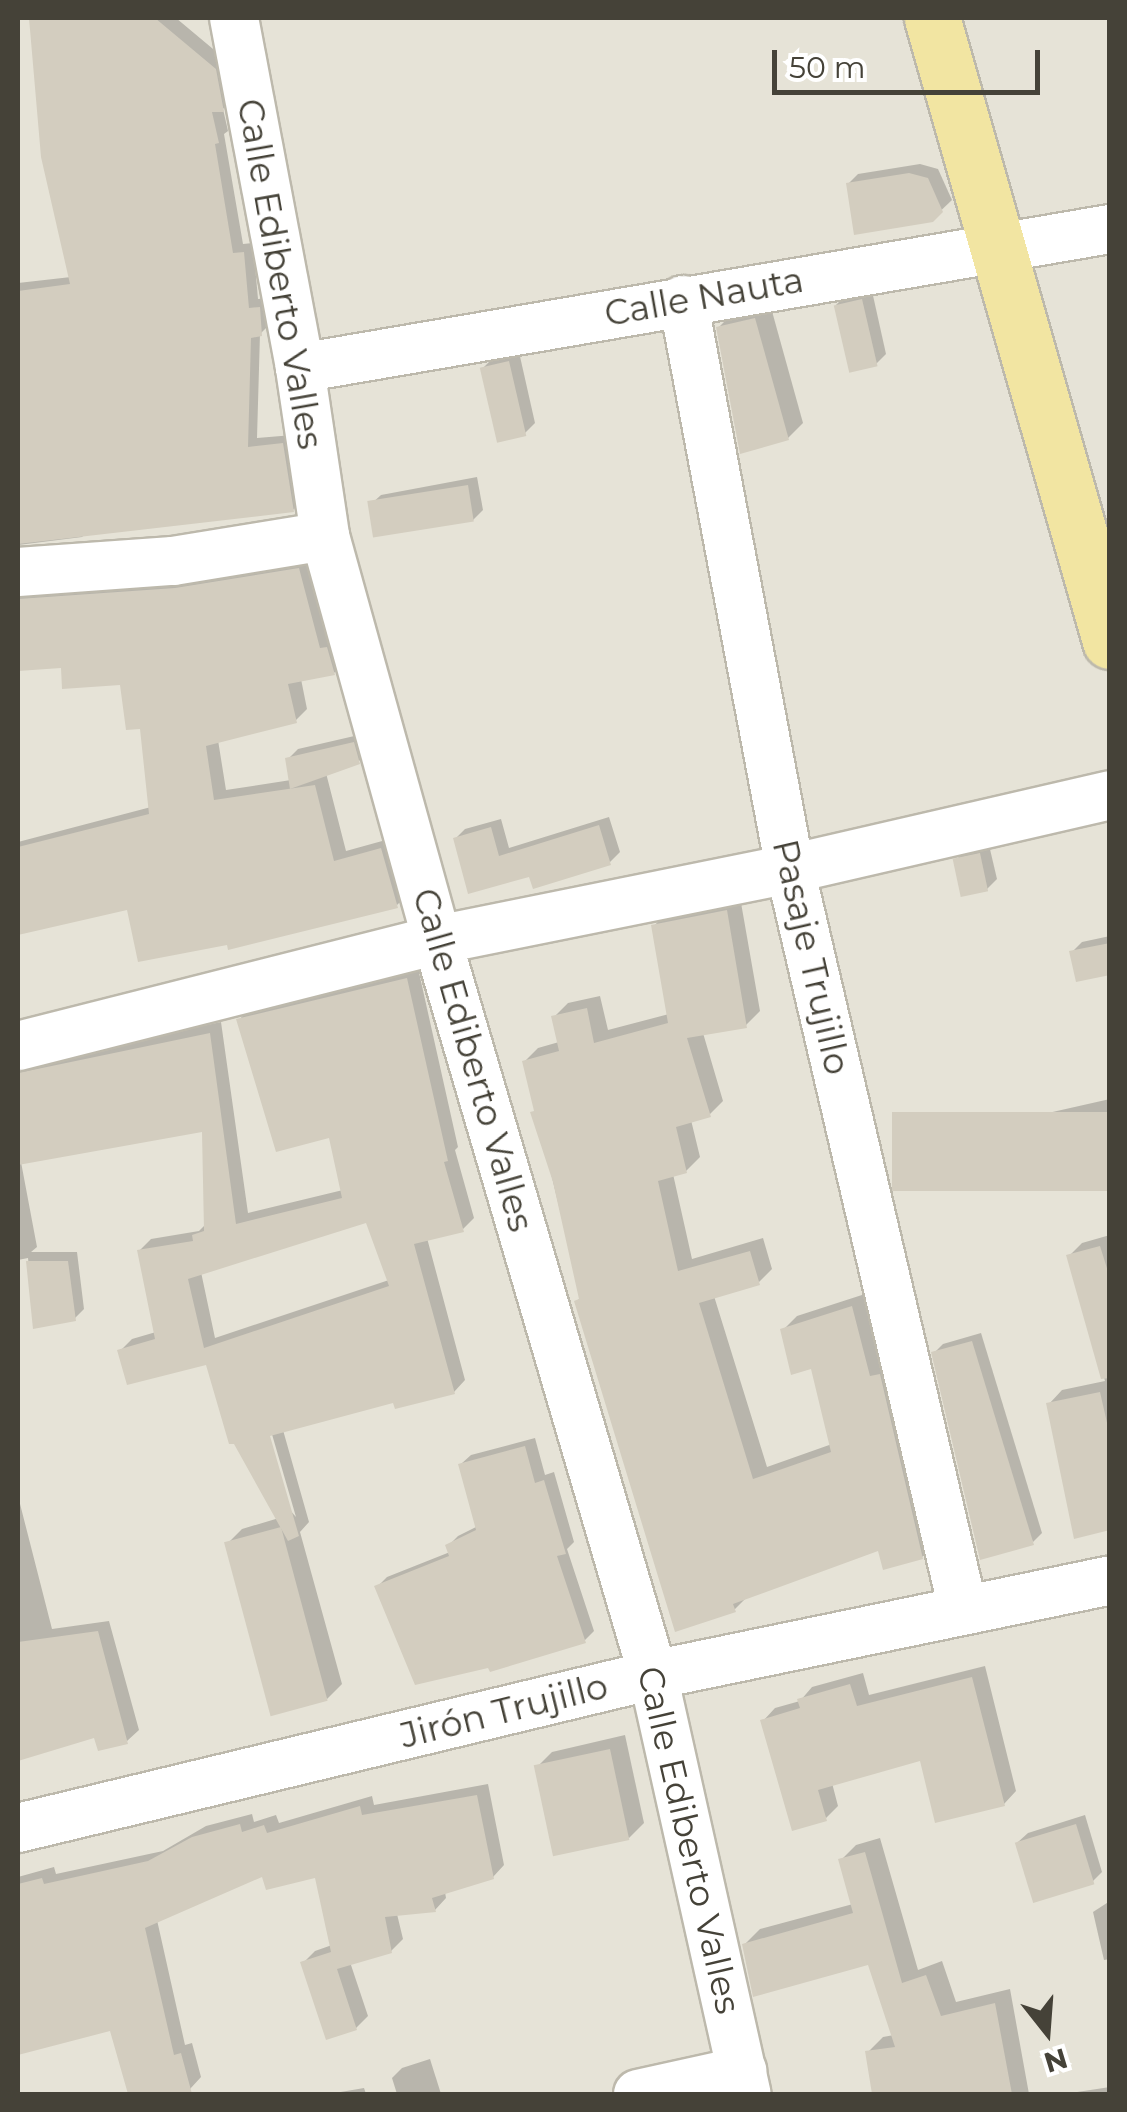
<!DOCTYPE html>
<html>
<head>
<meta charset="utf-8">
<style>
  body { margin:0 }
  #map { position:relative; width:1127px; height:2112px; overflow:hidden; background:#f2f1e9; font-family:Montserrat,sans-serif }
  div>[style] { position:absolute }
  .residential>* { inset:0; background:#e6e3d7; transform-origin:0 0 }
  .shadow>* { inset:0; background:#0003 }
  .building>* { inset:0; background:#d3cdbf; transform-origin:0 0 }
  .roads { filter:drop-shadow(2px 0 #bdb9ac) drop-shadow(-2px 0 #bdb9ac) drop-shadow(0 2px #bdb9ac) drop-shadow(0 -2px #bdb9ac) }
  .minor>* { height:48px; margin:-24px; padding:0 24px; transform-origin:24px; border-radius:24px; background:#fff }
  .major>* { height:55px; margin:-27.5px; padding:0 27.5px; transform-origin:27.5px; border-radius:27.5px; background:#f2e5a2 }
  span { translate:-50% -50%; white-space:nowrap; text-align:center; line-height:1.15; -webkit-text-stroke:9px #fff; paint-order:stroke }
  .street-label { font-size:35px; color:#454238 }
  .frame { position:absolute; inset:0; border:20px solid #454238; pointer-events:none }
  .north { position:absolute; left:997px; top:1982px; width:100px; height:100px; -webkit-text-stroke:8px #fff; paint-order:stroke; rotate:163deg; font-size:28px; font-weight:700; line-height:40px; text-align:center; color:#454238 }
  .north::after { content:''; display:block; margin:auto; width:35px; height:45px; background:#454238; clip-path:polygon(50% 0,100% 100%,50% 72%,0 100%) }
  .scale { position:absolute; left:772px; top:50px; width:268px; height:45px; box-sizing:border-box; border:5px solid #454238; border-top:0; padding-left:12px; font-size:30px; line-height:35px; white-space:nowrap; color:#454238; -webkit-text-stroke:8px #fff; paint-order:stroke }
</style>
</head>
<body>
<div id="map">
  <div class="residential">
    <i style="left:18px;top:18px;width:1091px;height:2076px"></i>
  </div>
  <div class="shadow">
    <i style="clip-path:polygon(32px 18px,176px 18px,225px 59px,232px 99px,223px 109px,228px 131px,224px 134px,243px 244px,253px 243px,258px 299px,269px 298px,271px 323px,260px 334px,257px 438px,293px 435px,302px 500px,293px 510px,87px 532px,82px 537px,18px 545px,18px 283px,71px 277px,43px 157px)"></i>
    <i style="clip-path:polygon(920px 164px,938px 169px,952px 200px,931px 220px,848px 184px,858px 174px)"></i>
    <i style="clip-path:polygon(872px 291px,886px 354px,876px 364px,836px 305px,846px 295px)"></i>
    <i style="clip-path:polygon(770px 304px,803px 423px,788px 438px,719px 327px,734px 312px)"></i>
    <i style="clip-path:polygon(519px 352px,535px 423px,525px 433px,483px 368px,493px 358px)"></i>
    <i style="clip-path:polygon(477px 477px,483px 510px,473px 520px,370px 505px,381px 495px)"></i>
    <i style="clip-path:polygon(311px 558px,345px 661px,334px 673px,301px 679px,307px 709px,296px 720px,218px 740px,226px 790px,291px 780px,288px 759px,298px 749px,363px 734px,368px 752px,358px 762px,326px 773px,346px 851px,393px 838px,408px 894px,396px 906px,229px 942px,129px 907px,18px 933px,18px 842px,151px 807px,142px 726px,123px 682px,63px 665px,18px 669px,18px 585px)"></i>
    <i style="clip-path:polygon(609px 817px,620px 852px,610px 862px,531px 874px,455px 839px,465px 829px,501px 819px,509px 848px)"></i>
    <i style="clip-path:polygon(989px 845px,997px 879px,987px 889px,956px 860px,966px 850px)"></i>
    <i style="clip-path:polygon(740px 897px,760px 1011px,746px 1025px,703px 1033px,723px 1101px,709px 1115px,691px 1120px,700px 1157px,686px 1171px,673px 1174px,692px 1259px,763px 1238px,772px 1269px,758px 1283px,714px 1296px,767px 1467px,832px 1444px,813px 1366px,783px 1330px,797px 1316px,865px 1294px,936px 1543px,922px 1557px,880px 1547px,747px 1597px,734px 1610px,576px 1302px,581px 1297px,524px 1062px,538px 1048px,559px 1042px,554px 1017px,568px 1003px,600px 996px,608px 1030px,669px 1014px,654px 926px,667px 912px)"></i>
    <i style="clip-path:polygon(1110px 936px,1110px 973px,1072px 952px,1082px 942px)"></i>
    <i style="clip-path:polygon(evenodd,418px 968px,458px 1147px,455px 1150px,474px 1218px,462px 1230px,427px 1238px,465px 1380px,454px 1392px,395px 1400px,283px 1430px,309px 1522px,300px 1532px,342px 1684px,327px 1699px,227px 1544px,242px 1529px,279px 1518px,208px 1362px,120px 1351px,132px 1339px,156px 1332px,140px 1250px,151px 1239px,199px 1231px,207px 1223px,205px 1129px,21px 1162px,37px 1247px,31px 1252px,77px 1252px,84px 1309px,74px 1319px,35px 1326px,28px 1258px,18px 1260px,18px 1065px,221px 1022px,248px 1213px,343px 1190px,331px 1135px,239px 1020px,250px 1008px,418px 968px,367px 1220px,389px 1280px,215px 1338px,201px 1272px,367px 1220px,418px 968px,269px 1424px,296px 1517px,289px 1509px,264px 1425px,269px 1424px)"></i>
    <i style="clip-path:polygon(1110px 1099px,1110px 1188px,901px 1162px,920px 1142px)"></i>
    <i style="clip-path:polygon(1110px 1235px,1110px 1528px,1049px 1404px,1062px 1390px,1105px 1381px,1069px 1256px,1082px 1243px)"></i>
    <i style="clip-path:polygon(981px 1333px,1042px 1533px,1033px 1542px,934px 1353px,943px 1344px)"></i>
    <i style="clip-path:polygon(535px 1438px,545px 1475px,554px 1472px,574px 1542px,567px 1549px,594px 1631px,584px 1641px,377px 1587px,387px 1577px,450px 1552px,448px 1546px,458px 1536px,478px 1526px,461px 1464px,471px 1455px)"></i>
    <i style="clip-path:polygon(18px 1496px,52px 1629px,109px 1621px,139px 1730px,127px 1741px,96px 1735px,23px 1757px,18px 1739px)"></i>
    <i style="clip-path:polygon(985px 1666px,1016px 1791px,1004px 1804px,921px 1758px,832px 1783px,838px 1806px,826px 1818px,763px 1721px,775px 1708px,800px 1701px,812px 1687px,863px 1673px,869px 1695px)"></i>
    <i style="clip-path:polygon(625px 1735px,644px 1823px,629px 1838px,537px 1767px,552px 1752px)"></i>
    <i style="clip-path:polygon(488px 1784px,504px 1865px,493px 1877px,445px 1892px,446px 1898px,435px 1910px,397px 1914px,403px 1939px,391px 1951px,350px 1962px,368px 2016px,356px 2028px,303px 1963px,315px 1951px,332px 1945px,316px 1875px,264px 1873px,157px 1920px,185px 2045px,192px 2043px,201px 2077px,190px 2089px,169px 2094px,130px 2094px,112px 2028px,18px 2053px,18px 1877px,54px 1867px,56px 1874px,163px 1851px,206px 1826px,252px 1814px,254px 1822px,276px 1815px,279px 1823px,372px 1796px,374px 1805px)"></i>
    <i style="clip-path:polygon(1085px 1815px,1102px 1872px,1092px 1882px,1018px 1842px,1028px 1833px)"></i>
    <i style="clip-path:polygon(880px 1838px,918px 1970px,942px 1961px,956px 2002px,1010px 1989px,1029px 2094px,874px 2094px,868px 2052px,883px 2037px,894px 2035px,870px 1962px,744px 1945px,760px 1929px,853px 1904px,841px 1860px,856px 1845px)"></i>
    <i style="clip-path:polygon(1110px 1901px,1110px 1959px,1104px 1960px,1093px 1912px)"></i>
    <i style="clip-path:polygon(430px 2059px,441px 2094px,397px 2094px,392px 2078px,402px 2068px)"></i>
    <i style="clip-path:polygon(1110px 2087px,1110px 2094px,1064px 2094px)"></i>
    <i style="clip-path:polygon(364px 2088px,366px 2094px,329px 2094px)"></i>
  </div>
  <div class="building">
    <i style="clip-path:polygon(29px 18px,155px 18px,216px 69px,224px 112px,212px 112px,219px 143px,215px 144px,233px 253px,244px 252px,249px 308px,260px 307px,262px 336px,251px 338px,248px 447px,283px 443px,294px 512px,18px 544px,18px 291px,70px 284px,41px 157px)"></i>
    <i style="clip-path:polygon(909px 173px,928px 178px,943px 212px,933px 222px,854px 235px,846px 183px)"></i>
    <i style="left:862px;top:299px;width:69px;height:29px;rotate:77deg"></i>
    <i style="clip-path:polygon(755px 318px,789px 440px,740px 454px,716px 327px)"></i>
    <i style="left:509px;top:361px;width:77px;height:30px;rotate:77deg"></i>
    <i style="left:468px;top:485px;width:37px;height:102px;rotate:81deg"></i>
    <i style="clip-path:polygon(299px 568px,320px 648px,327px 647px,335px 675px,288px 684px,297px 723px,206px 746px,214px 800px,315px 785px,334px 861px,381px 848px,398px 908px,228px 950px,227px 945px,138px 962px,127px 910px,18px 935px,18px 847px,149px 814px,140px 729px,126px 730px,120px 685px,62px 689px,61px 668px,18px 671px,18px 599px,175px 588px)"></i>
    <i style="clip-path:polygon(354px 742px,360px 764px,290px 789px,285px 758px)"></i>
    <i style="clip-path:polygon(599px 825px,611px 865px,533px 889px,529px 877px,468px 894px,453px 838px,491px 827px,499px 856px)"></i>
    <i style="left:980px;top:853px;width:39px;height:28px;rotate:78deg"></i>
    <i style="clip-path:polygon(727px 910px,747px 1028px,687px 1038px,711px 1117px,676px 1127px,687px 1173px,658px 1181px,678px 1271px,750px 1251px,760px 1285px,699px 1303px,753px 1479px,831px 1452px,811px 1369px,791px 1375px,780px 1329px,852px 1306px,870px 1376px,880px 1374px,923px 1559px,883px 1570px,878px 1551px,733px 1604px,736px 1612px,675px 1632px,574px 1301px,579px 1299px,553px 1182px,530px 1112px,534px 1111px,522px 1061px,559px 1051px,551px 1016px,587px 1008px,594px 1043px,668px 1023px,651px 925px)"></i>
    <i style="clip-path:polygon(1110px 943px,1110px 975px,1076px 982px,1069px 951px)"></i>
    <i style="clip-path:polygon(evenodd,407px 978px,448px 1161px,444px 1162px,464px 1232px,414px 1244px,455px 1394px,395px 1409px,393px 1403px,270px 1436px,299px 1536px,288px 1541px,234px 1444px,229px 1444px,206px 1365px,127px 1385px,117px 1350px,155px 1339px,137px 1250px,193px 1241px,192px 1235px,204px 1231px,202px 1132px,18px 1165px,18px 1073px,210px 1033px,236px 1224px,342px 1198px,329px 1138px,276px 1152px,236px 1019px,407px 978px,366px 1223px,389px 1286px,204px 1348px,188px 1279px,366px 1223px)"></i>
    <i style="left:1110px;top:1112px;width:79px;height:218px;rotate:90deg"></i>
    <i style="clip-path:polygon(1100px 1246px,1110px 1278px,1110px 1378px,1101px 1379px,1066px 1255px)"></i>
    <i style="clip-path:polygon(26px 1261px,68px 1261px,76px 1321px,33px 1329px)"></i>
    <i style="clip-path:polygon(972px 1341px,1034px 1545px,980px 1560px,931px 1352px)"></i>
    <i style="clip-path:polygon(1100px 1392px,1110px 1436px,1110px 1530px,1074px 1539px,1046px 1403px)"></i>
    <i style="clip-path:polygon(525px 1446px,535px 1483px,544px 1480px,566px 1554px,557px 1556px,586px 1643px,490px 1672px,488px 1668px,415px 1685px,374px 1586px,449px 1556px,445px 1545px,476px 1530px,458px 1464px)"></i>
    <i style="left:281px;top:1527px;width:180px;height:59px;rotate:75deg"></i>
    <i style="clip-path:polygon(98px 1631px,128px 1744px,98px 1751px,94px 1738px,18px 1761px,18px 1642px)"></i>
    <i style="clip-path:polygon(972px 1677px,1005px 1806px,935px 1823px,920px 1761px,818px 1790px,827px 1821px,792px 1831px,760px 1720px,800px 1708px,797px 1699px,850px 1684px,857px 1706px)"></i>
    <i style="left:610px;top:1749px;width:93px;height:78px;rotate:78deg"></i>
    <i style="clip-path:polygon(477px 1795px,494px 1879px,432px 1898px,436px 1912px,385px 1917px,392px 1953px,337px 1969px,357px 2030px,326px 2040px,300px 1962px,331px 1952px,315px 1878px,266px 1890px,262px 1877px,145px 1928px,174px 2055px,181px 2053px,192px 2094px,128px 2094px,110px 2031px,18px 2055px,18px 1884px,42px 1878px,44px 1884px,148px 1861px,192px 1837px,240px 1824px,242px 1832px,264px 1825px,267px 1833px,360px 1806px,362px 1815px)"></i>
    <i style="left:1076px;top:1824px;width:63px;height:64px;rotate:73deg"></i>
    <i style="clip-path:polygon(865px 1852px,902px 1983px,926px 1975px,941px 2016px,995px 2003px,1012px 2094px,872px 2094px,865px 2051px,895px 2047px,868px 1965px,753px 1997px,742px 1944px,853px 1913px,838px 1859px)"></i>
  </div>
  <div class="roads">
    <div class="minor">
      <i style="left:234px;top:18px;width:356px;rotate:79.3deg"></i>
      <i style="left:300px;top:368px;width:170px;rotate:81.5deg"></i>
      <i style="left:325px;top:536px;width:419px;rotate:74.5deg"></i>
      <i style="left:437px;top:940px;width:766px;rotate:73.62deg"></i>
      <i style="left:653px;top:1675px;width:429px;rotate:77.4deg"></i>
      <i style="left:683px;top:300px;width:579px;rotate:79.35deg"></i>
      <i style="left:790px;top:869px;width:760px;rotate:76.84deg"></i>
      <i style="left:300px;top:368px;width:822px;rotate:-9.74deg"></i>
      <i style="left:18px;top:572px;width:155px;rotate:-4.1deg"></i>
      <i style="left:173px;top:561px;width:154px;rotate:-9.3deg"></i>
      <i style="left:18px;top:1046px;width:432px;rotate:-14.2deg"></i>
      <i style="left:437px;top:940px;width:360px;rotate:-11.4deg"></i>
      <i style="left:790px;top:869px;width:328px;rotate:-13deg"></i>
      <i style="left:18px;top:1828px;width:653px;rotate:-13.55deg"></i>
      <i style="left:653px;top:1675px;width:467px;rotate:-11.7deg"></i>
      <i style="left:638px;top:2094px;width:107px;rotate:-12.5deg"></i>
    </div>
    <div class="major">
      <i style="left:932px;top:18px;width:648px;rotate:74.05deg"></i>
    </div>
  </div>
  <div class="street-label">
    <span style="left:280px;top:274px;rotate:80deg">Calle Ediberto Valles</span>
    <span style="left:704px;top:297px;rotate:-10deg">Calle Nauta</span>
    <span style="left:811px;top:957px;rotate:77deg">Pasaje Trujillo</span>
    <span style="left:473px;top:1060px;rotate:74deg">Calle Ediberto Valles</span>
    <span style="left:504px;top:1711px;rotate:-14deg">Jirón Trujillo</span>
    <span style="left:689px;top:1840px;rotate:77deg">Calle Ediberto Valles</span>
  </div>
  <div class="frame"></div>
  <div class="north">N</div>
  <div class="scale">50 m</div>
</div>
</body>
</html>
